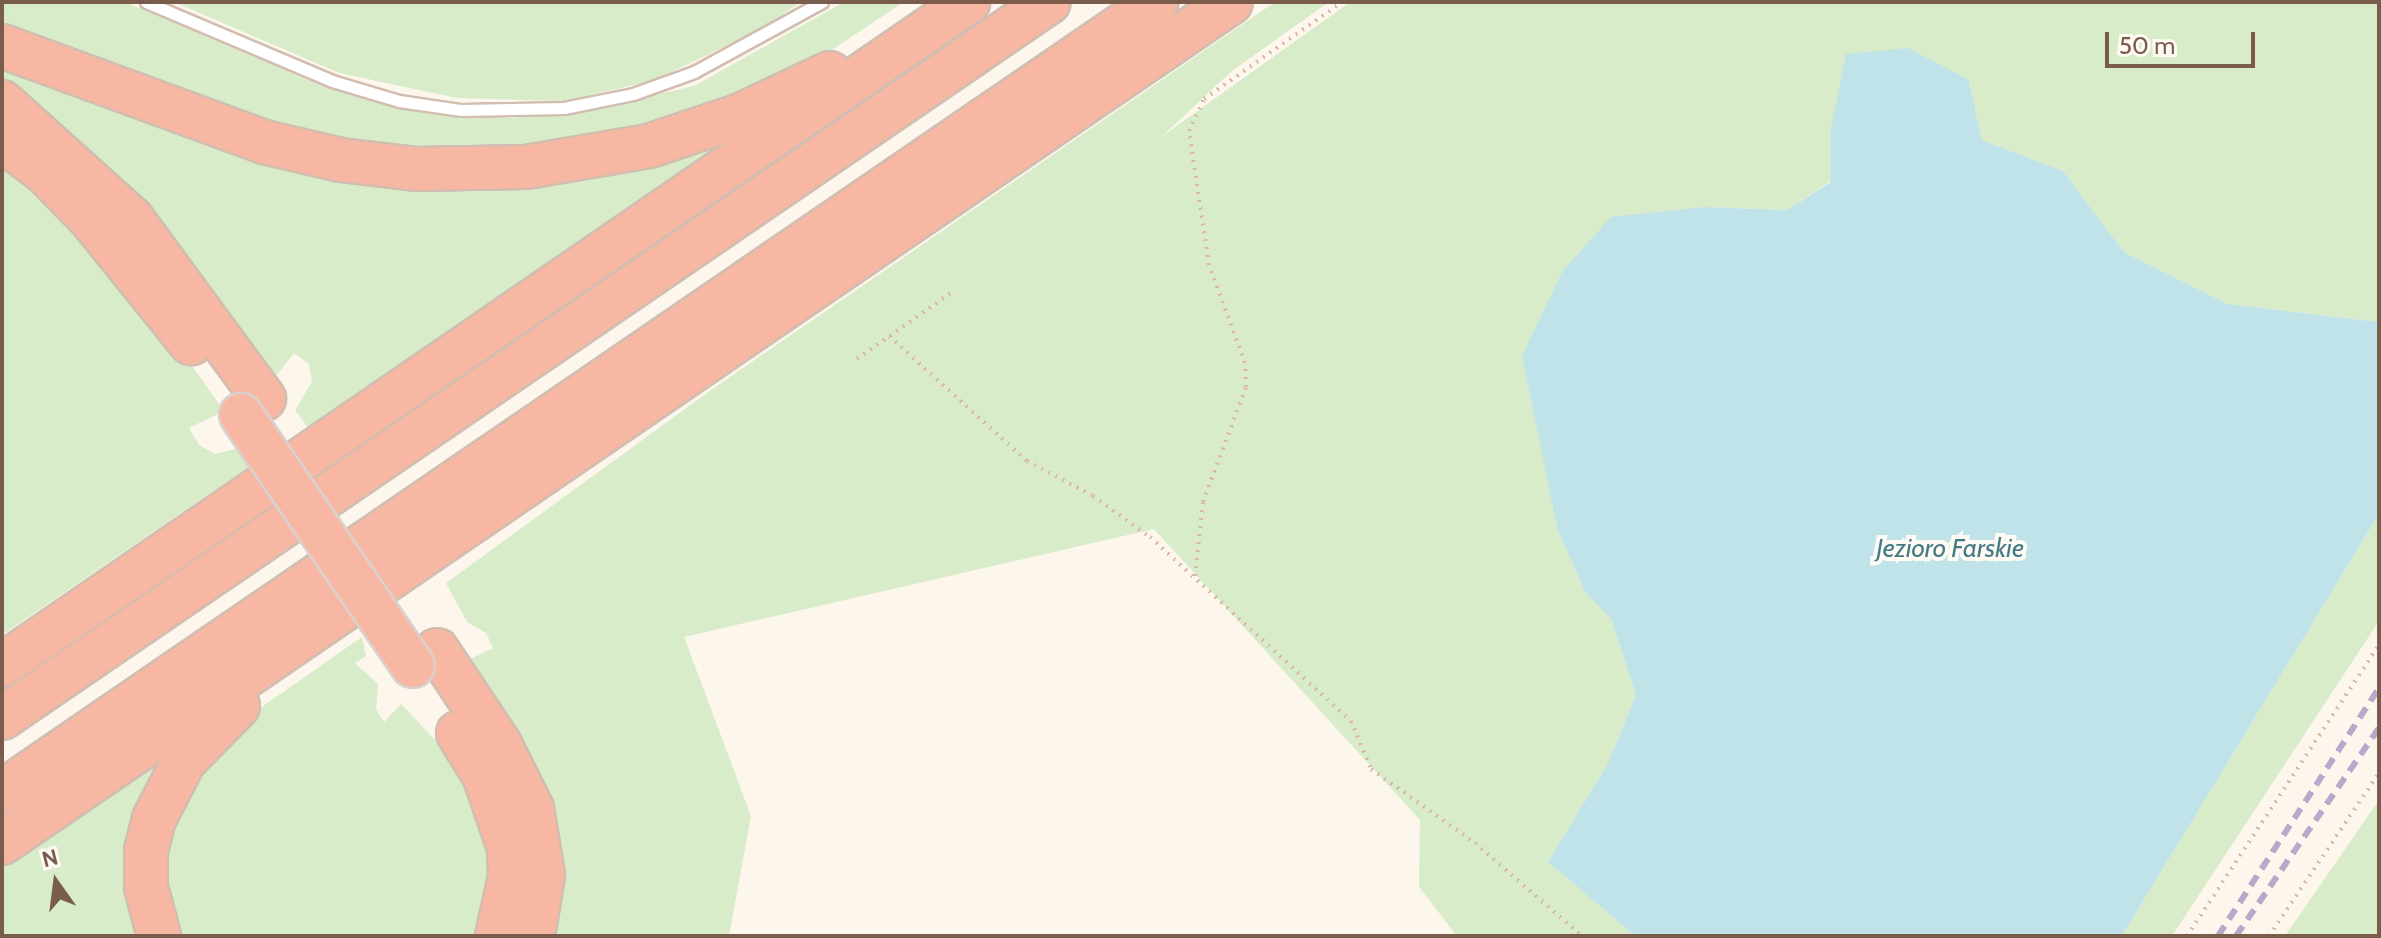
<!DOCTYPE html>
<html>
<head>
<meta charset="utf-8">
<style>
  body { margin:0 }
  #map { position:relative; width:2381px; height:938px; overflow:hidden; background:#fdf6ec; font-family:Cabin,sans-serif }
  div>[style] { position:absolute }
  .green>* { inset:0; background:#d8ecc9 }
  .water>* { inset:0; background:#bfe3e8 }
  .path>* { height:4px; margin-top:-2px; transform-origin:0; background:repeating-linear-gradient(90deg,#d9b8a5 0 2px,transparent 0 8px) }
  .roads { filter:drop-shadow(2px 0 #d1beb0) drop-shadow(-2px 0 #d1beb0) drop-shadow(0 2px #d1beb0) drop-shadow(0 -2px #d1beb0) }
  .service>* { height:11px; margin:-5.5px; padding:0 5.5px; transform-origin:5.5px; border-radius:5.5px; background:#fff }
  .motorway>* { height:42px; margin:-21px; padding:0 21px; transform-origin:21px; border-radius:21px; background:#f7b7a3 }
  .rail>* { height:6px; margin-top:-3px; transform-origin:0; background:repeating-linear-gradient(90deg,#b9a8c9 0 12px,transparent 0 20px) }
  .bridges { filter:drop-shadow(2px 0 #dad1cd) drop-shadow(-2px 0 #dad1cd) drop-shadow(0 2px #dad1cd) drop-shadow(0 -2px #dad1cd) }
  .motorway-bridge>* { height:42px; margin:-21px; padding:0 21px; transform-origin:21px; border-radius:21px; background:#f7b7a3 }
  span { translate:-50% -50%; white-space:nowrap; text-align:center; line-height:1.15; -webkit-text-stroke:8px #fffaf3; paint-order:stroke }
  .water-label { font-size:26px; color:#437c86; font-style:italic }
  .frame { position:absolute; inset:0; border:4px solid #7a5c4d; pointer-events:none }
  .north { position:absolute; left:16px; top:842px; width:80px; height:80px; -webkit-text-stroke:6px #fffaf3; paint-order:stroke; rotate:346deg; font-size:22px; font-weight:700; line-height:32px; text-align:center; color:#7a5c4d }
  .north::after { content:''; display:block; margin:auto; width:28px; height:36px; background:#7a5c4d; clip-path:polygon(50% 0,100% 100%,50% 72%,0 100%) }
  .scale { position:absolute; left:2105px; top:32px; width:150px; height:36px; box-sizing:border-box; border:4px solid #7a5c4d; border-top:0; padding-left:10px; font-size:24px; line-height:28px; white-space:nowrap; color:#7a5c4d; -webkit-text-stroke:6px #fffaf3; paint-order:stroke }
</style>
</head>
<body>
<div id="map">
  <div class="green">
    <i style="clip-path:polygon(2px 2px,125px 2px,324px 87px,418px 111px,507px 118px,589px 110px,694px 86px,844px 2px,904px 2px,806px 67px,633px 136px,432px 156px,242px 122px,2px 31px)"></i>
    <i style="clip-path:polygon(174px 2px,801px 2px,759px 30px,655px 80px,565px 101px,457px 98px,339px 73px)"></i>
    <i style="clip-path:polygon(1275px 2px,1329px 2px,1232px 71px,1161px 137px,1350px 2px,2379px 2px,2379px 322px,2228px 304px,2124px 252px,2063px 171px,1982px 140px,1969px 80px,1831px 128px,1831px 181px,1787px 210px,1705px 207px,1523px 357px,1557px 528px,1585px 592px,1611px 619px,1636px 695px,1607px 765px,1548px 862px,1635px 936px,1457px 936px,1419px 887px,1420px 820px,1154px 529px,684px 637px,751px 816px,729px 936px,546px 936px,555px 825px,531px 760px,468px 660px,493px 648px,486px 633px,467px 622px,446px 583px,711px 390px)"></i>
    <i style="clip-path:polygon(2px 61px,376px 178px,765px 122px,309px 429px,295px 410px,312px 382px,309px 364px,294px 353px,277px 375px,257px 364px,2px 89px)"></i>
    <i style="clip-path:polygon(2px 158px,31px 180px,181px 350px,224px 411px,189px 428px,199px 445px,215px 454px,239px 448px,251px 465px,2px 635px)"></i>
    <i style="clip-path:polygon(2379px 514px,2379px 621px,2172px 936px,2122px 936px)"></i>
    <i style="clip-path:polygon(362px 637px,366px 656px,355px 663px,378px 684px,376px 709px,384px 722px,401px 704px,437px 742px,450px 742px,495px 868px,482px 936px,174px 936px,160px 871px,179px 790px,250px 715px)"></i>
    <i style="clip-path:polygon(160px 757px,142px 936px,2px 936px,2px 866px)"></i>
    <i style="clip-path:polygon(2379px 800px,2379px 936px,2285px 936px)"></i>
  </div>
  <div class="water">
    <i style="clip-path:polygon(1908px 48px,1969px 80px,1982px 140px,2063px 171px,2124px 252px,2228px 304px,2379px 322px,2379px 514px,2122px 936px,1635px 936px,1548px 862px,1607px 765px,1636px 695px,1611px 619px,1585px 592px,1557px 528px,1522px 356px,1562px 272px,1611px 217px,1705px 207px,1787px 210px,1831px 182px,1831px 128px,1846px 54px)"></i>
  </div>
  <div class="path">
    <i style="left:889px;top:336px;width:186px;rotate:42.2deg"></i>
    <i style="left:1027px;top:461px;width:75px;rotate:27.9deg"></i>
    <i style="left:1093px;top:496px;width:70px;rotate:35.7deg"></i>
    <i style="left:1150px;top:537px;width:273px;rotate:42.5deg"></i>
    <i style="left:1351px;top:721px;width:52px;rotate:67.4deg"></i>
    <i style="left:1371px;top:769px;width:128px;rotate:35.4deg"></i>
    <i style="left:1475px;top:843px;width:142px;rotate:41deg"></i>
    <i style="left:857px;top:359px;width:116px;rotate:-35.2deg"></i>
    <i style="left:1195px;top:576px;width:74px;rotate:-83.8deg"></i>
    <i style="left:1203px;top:502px;width:123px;rotate:-69.5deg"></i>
    <i style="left:1246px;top:387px;width:24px;rotate:-92deg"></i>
    <i style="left:1245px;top:363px;width:104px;rotate:-110.2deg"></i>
    <i style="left:1209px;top:265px;width:135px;rotate:-98.5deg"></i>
    <i style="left:1189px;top:131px;width:35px;rotate:-65deg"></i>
    <i style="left:1204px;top:99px;width:169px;rotate:-35.1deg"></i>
    <i style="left:2187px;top:936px;width:349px;rotate:-56.6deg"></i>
    <i style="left:2269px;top:936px;width:197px;rotate:-56deg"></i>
  </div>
  <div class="roads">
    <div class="service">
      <i style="left:146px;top:2px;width:202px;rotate:23deg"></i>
      <i style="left:332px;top:81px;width:70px;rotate:16.6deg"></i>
      <i style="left:399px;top:101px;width:63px;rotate:8.3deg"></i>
      <i style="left:461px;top:110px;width:103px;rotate:-1.1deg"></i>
      <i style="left:564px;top:108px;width:70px;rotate:-11.5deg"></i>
      <i style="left:633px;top:94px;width:65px;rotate:-19.8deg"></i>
      <i style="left:694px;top:72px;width:146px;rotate:-28.7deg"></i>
    </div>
    <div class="motorway">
      <i style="left:2px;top:46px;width:279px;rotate:20.1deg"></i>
      <i style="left:264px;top:142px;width:79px;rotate:13.2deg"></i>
      <i style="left:341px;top:160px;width:77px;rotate:6.8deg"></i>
      <i style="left:417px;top:169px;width:109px;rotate:-1.1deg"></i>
      <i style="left:526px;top:167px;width:125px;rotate:-9.7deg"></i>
      <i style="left:649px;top:146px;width:97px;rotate:-18.6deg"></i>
      <i style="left:741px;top:115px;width:98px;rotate:-25.3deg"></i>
      <i style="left:2px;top:102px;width:175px;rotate:42deg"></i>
      <i style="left:132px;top:219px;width:223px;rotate:53.7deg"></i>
      <i style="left:2px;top:140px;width:54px;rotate:36.7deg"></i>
      <i style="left:45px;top:172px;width:64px;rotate:45.6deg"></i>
      <i style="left:90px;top:218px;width:161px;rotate:51.1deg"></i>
      <i style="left:437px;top:650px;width:114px;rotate:56.4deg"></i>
      <i style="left:500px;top:745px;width:72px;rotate:63.4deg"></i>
      <i style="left:532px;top:809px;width:67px;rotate:80.5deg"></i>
      <i style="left:543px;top:875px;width:62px;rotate:99.3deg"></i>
      <i style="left:2px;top:665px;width:1172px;rotate:-34.46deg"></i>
      <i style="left:2px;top:718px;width:1268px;rotate:-34.37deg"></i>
      <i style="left:458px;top:733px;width:49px;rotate:58.2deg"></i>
      <i style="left:484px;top:775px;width:76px;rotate:70.9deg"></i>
      <i style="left:509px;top:847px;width:30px;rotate:88deg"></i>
      <i style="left:510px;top:877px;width:60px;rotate:102.4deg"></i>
      <i style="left:2px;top:792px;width:1399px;rotate:-34.39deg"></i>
      <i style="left:2px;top:843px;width:1489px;rotate:-34.38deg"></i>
      <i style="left:159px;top:936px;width:51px;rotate:-104.9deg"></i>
      <i style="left:146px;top:887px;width:36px;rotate:-90deg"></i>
      <i style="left:146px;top:851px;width:33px;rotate:-76deg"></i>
      <i style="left:154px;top:819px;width:65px;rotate:-62.7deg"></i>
      <i style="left:184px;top:761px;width:77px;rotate:-45.5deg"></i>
    </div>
  </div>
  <div class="rail">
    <i style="left:2218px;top:936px;width:296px;rotate:-57deg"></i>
    <i style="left:2236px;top:936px;width:252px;rotate:-55.5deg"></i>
  </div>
  <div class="bridges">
    <div class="motorway-bridge">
      <i style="left:241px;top:415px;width:304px;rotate:55.6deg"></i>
    </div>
  </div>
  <div class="water-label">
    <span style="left:1950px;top:549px">Jezioro Farskie</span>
  </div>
  <div class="frame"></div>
  <div class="north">N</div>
  <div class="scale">50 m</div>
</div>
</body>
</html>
